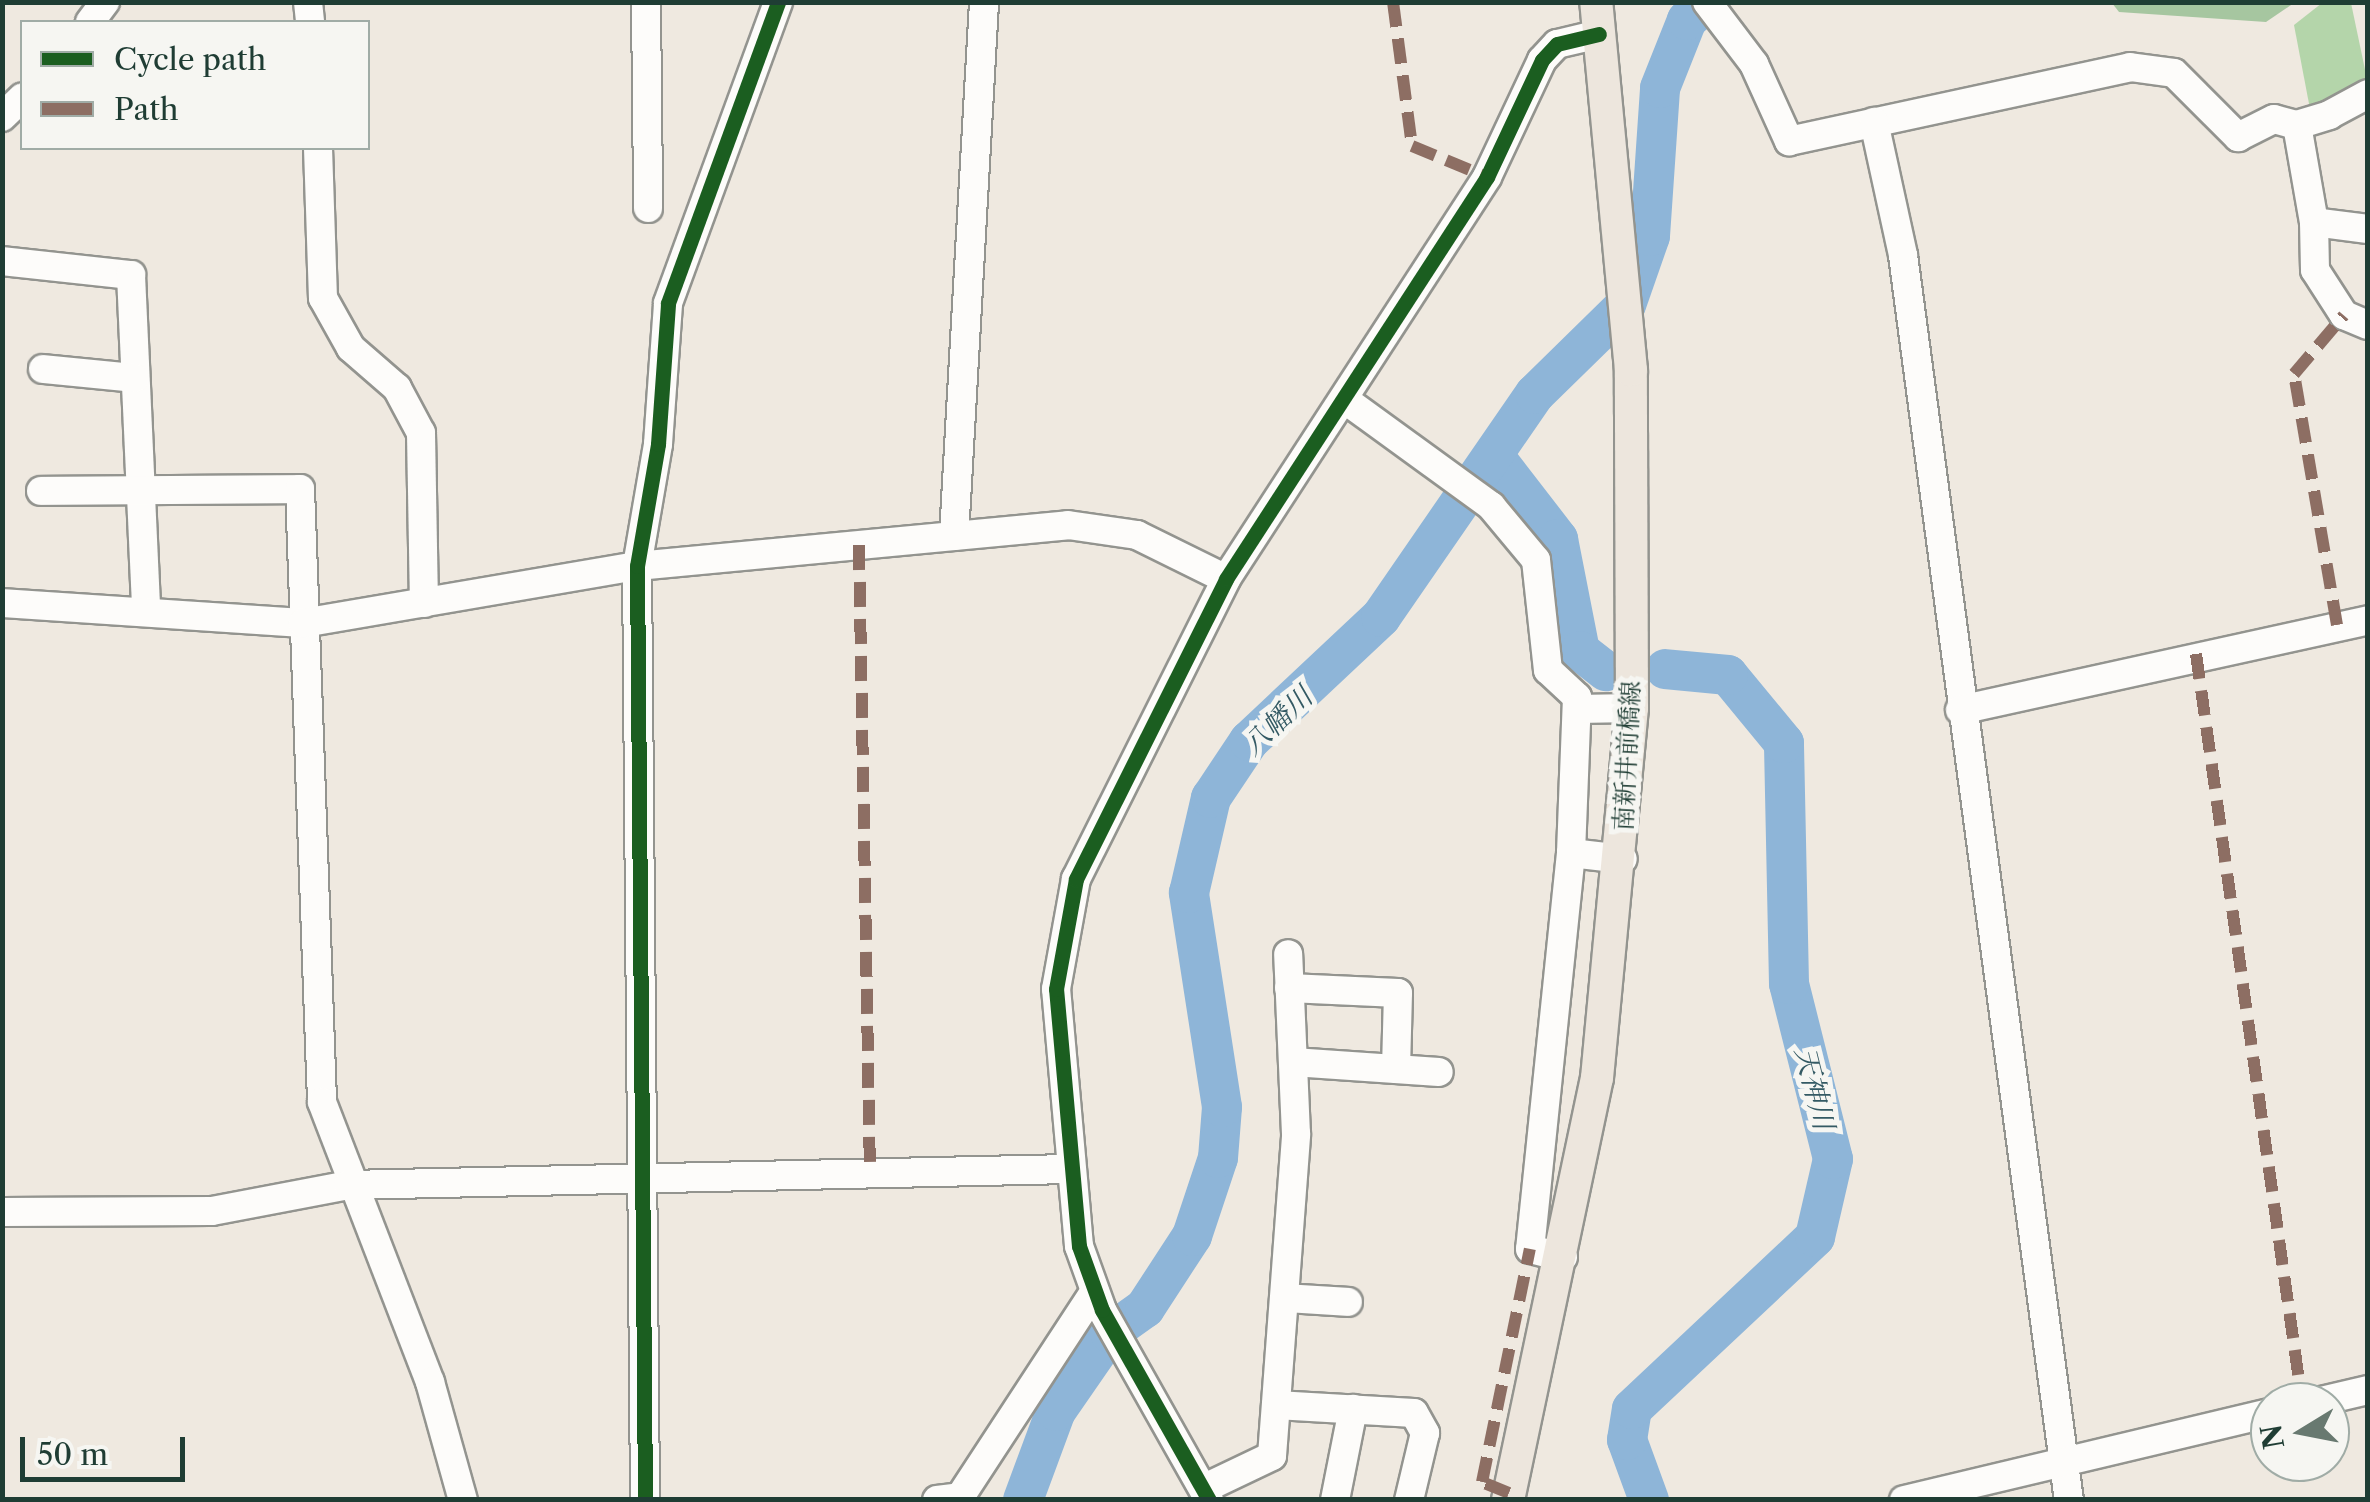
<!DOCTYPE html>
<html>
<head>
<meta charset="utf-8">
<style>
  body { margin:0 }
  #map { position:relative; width:2370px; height:1502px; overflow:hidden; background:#efe9e0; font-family:"Libre Caslon Text","Noto Serif JP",serif }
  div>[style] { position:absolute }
  .green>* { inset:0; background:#b4d5aa }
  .forest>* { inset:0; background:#a6c6a0 }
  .river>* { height:40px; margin:-20px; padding:0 20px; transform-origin:20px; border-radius:20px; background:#8eb5d8 }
  .roads { filter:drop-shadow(2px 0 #93948f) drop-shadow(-2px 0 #93948f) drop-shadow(0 2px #93948f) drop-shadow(0 -2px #93948f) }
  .minor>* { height:28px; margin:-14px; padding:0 14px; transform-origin:14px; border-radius:14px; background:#fdfcfa }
  .major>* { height:32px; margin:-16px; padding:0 16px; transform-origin:16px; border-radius:16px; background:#ede6dd }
  .quiet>* { height:12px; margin-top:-6px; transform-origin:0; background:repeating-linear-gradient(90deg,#8d6e63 0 25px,transparent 0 37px) }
  .cycleway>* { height:15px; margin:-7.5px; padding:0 7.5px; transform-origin:7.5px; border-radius:7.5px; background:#1b5e20 }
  span { translate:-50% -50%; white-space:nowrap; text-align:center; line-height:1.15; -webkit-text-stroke:10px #f6f6f2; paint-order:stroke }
  .street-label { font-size:25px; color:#1f3d34 }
  .water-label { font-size:28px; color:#345a64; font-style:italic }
  .frame { position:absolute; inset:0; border:5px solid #1f3d34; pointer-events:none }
  .legend { position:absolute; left:20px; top:20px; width:350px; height:130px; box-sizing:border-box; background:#f6f6f2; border:2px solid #a0aca6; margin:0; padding:12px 18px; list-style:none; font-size:30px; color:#1f3d34 }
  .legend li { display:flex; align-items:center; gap:20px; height:50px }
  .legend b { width:50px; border:2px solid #a0aca6 }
  .north { position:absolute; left:2250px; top:1382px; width:100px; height:100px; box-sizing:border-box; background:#f6f6f2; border:2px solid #a0aca6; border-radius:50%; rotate:260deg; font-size:28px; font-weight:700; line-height:40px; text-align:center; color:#1f3d34 }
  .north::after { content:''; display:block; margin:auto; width:35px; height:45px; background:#687970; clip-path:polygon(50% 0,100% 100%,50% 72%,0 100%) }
  .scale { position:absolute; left:20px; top:1437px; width:165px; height:45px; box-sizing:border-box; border:5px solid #1f3d34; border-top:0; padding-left:12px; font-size:30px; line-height:35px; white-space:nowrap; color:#1f3d34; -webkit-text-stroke:8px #f6f6f2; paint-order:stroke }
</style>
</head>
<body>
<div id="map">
  <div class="green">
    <i style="clip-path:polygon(2322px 3px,2351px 3px,2367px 79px,2332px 105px,2310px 109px,2294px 25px)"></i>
  </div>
  <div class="forest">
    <i style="clip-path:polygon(2112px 3px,2294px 3px,2266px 22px,2119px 12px)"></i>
  </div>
  <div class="river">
    <i style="left:1497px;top:460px;width:100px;rotate:52.3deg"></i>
    <i style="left:1558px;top:539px;width:114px;rotate:78.9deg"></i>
    <i style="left:1580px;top:651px;width:33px;rotate:38deg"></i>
    <i style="left:1023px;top:1500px;width:95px;rotate:-69.7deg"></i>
    <i style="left:1056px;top:1411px;width:95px;rotate:-55.3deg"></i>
    <i style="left:1110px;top:1333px;width:43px;rotate:-35.5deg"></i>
    <i style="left:1145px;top:1308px;width:86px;rotate:-56.9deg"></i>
    <i style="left:1192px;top:1236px;width:82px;rotate:-71.6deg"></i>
    <i style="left:1218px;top:1158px;width:51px;rotate:-85.5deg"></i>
    <i style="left:1222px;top:1107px;width:217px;rotate:-98.8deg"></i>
    <i style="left:1189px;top:893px;width:98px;rotate:-77deg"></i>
    <i style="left:1211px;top:798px;width:69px;rotate:-56.3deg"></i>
    <i style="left:1249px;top:741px;width:181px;rotate:-43.2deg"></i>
    <i style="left:1381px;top:617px;width:271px;rotate:-55.4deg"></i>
    <i style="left:1535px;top:394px;width:127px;rotate:-44.4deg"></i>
    <i style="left:1626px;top:305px;width:73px;rotate:-70.8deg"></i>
    <i style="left:1650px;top:236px;width:148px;rotate:-86.1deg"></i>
    <i style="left:1660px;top:88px;width:73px;rotate:-68.3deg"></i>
    <i style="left:1687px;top:20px;width:28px;rotate:-41deg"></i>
    <i style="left:1649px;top:1500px;width:64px;rotate:-110.1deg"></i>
    <i style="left:1627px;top:1440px;width:31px;rotate:-81deg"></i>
    <i style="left:1632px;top:1409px;width:251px;rotate:-43.2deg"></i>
    <i style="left:1815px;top:1237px;width:80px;rotate:-77deg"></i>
    <i style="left:1833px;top:1159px;width:180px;rotate:-104.1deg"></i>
    <i style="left:1789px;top:984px;width:241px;rotate:-91.2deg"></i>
    <i style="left:1784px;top:743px;width:88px;rotate:-129.5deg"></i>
    <i style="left:1728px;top:675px;width:63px;rotate:-174.6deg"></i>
  </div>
  <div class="roads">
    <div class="minor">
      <i style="left:308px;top:2px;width:20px;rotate:84deg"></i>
      <i style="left:646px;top:2px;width:206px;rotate:89.4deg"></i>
      <i style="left:1707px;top:2px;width:78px;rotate:52.8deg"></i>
      <i style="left:1754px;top:64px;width:85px;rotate:65.6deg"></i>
      <i style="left:1789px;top:141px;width:349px;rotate:-12.2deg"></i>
      <i style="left:2130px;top:67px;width:44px;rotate:7.8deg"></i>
      <i style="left:2174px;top:73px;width:91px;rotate:45deg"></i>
      <i style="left:2238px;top:137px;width:40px;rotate:-26.6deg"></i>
      <i style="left:2274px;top:119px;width:24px;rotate:15deg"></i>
      <i style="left:2297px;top:125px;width:34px;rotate:-17deg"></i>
      <i style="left:2329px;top:115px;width:44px;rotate:-28.3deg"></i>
      <i style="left:90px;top:22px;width:25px;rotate:-53deg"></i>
      <i style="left:2px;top:117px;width:28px;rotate:-44deg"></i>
      <i style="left:1874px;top:122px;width:136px;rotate:77.7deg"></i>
      <i style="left:1903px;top:255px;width:1256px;rotate:82.41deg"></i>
      <i style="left:2297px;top:125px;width:98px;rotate:80.1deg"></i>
      <i style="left:318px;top:148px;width:150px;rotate:88.1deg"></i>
      <i style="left:323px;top:298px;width:57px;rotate:60.8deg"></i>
      <i style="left:351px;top:348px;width:61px;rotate:41deg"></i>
      <i style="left:397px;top:388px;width:51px;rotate:61.9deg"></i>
      <i style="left:421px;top:433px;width:170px;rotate:89deg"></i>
      <i style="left:2368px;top:229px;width:54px;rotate:-172.6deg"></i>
      <i style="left:2314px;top:222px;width:48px;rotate:88.8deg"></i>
      <i style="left:2315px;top:270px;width:54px;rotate:57.2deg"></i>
      <i style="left:2344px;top:315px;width:26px;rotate:23deg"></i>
      <i style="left:2px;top:261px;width:130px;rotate:6.2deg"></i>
      <i style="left:131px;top:275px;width:336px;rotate:87.4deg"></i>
      <i style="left:43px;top:369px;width:92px;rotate:5.6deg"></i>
      <i style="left:1348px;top:402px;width:177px;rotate:36deg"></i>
      <i style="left:1491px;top:506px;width:70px;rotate:50.2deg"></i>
      <i style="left:1536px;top:560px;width:111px;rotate:83.8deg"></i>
      <i style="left:1548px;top:670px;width:40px;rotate:43deg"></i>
      <i style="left:1577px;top:697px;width:156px;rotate:92.2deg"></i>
      <i style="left:1571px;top:853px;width:398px;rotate:95.9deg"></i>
      <i style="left:1530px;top:1249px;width:34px;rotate:14deg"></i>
      <i style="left:41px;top:491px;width:259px;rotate:-0.4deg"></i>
      <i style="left:300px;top:489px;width:613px;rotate:87.94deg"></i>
      <i style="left:322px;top:1102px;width:300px;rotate:68.9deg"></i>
      <i style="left:430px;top:1382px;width:123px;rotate:74.4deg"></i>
      <i style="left:954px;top:536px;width:535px;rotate:-86.78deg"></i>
      <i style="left:2px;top:603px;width:302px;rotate:3.8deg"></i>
      <i style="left:303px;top:623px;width:339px;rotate:-9.7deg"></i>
      <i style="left:637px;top:566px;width:433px;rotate:-5.4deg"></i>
      <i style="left:1068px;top:525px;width:70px;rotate:8.2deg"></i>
      <i style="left:1137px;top:535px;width:99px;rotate:26.3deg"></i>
      <i style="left:1578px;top:709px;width:54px;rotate:-1.1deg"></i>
      <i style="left:1960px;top:710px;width:418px;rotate:-12.4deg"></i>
      <i style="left:1571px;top:853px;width:52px;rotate:6.6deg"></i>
      <i style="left:1289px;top:988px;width:109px;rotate:2.6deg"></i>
      <i style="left:1398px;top:993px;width:76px;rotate:91.5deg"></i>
      <i style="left:1293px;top:1062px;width:146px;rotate:3.9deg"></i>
      <i style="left:2px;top:1212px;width:210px;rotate:-0.3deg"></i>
      <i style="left:212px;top:1211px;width:138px;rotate:-10.8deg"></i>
      <i style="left:348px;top:1185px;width:723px;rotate:-1.27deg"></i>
      <i style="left:1285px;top:1298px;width:63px;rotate:3.6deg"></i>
      <i style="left:2317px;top:1402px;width:52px;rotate:-13.2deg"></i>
      <i style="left:1276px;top:1405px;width:138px;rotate:3.3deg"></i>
      <i style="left:1414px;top:1413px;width:23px;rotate:61deg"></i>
      <i style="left:1425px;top:1433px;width:69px;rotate:103.4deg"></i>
      <i style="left:1207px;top:1487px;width:72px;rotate:-25.5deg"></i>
      <i style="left:1272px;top:1456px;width:323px;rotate:-85.7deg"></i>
      <i style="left:1296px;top:1134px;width:180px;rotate:-92.5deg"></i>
      <i style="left:645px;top:1500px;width:934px;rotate:-90.49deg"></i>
      <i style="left:637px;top:566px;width:124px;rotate:-80.2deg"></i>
      <i style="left:658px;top:444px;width:141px;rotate:-85.9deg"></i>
      <i style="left:668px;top:303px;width:320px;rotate:-69.9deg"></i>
      <i style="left:937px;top:1500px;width:23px;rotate:-7deg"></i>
      <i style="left:960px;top:1497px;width:246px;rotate:-56.8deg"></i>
      <i style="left:1209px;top:1500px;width:218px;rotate:-119.4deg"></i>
      <i style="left:1102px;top:1310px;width:68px;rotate:-109.8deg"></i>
      <i style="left:1079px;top:1246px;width:258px;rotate:-95.1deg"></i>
      <i style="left:1056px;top:989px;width:112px;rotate:-79.7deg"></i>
      <i style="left:1076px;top:879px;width:335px;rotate:-63.4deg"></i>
      <i style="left:1226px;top:579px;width:479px;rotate:-57deg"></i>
      <i style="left:1487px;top:177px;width:129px;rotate:-64.8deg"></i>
      <i style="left:1542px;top:60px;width:22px;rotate:-47deg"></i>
      <i style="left:1557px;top:44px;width:43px;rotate:-13.4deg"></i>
      <i style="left:1335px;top:1500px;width:93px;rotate:-78.8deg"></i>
      <i style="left:1904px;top:1500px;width:376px;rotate:-13.4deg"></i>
    </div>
    <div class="major">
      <i style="left:1508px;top:1500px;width:431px;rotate:-78.1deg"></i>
      <i style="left:1597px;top:1078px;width:372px;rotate:-84.6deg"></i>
      <i style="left:1632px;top:708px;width:338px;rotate:-90.2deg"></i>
      <i style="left:1631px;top:370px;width:370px;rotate:-95.4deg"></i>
    </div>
  </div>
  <div class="quiet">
    <i style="left:1393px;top:2px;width:145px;rotate:82.5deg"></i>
    <i style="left:1412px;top:146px;width:81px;rotate:22.5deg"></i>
    <i style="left:859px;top:545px;width:628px;rotate:89deg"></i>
    <i style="left:2337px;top:625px;width:255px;rotate:-99.7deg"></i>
    <i style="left:2294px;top:374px;width:77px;rotate:-49.7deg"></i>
    <i style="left:2196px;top:654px;width:755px;rotate:81.93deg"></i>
    <i style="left:1509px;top:1493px;width:29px;rotate:-158deg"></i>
    <i style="left:1482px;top:1482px;width:238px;rotate:-78.4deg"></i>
  </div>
  <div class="cycleway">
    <i style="left:645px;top:1500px;width:934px;rotate:-90.49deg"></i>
    <i style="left:637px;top:566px;width:124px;rotate:-80.2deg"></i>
    <i style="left:658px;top:444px;width:141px;rotate:-85.9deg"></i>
    <i style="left:668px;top:303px;width:320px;rotate:-69.9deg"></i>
    <i style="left:1209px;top:1500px;width:218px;rotate:-119.4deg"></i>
    <i style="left:1102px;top:1310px;width:68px;rotate:-109.8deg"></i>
    <i style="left:1079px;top:1246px;width:258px;rotate:-95.1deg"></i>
    <i style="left:1056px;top:989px;width:112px;rotate:-79.7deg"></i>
    <i style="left:1076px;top:879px;width:335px;rotate:-63.4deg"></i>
    <i style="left:1226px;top:579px;width:479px;rotate:-57deg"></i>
    <i style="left:1487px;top:177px;width:129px;rotate:-64.8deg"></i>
    <i style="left:1542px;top:60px;width:22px;rotate:-47deg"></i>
    <i style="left:1557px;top:44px;width:43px;rotate:-13.4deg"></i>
  </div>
  <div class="street-label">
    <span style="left:1628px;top:756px;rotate:-87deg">南新井前橋線</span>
  </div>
  <div class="water-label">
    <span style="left:1277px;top:721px;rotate:-44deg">八幡川</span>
    <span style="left:1815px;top:1088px;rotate:76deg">天神川</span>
  </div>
  <div class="frame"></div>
  <ul class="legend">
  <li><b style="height:12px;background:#1b5e20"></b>Cycle path</li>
  <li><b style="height:12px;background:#8d6e63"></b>Path</li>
  </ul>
  <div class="north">N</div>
  <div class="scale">50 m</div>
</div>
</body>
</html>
